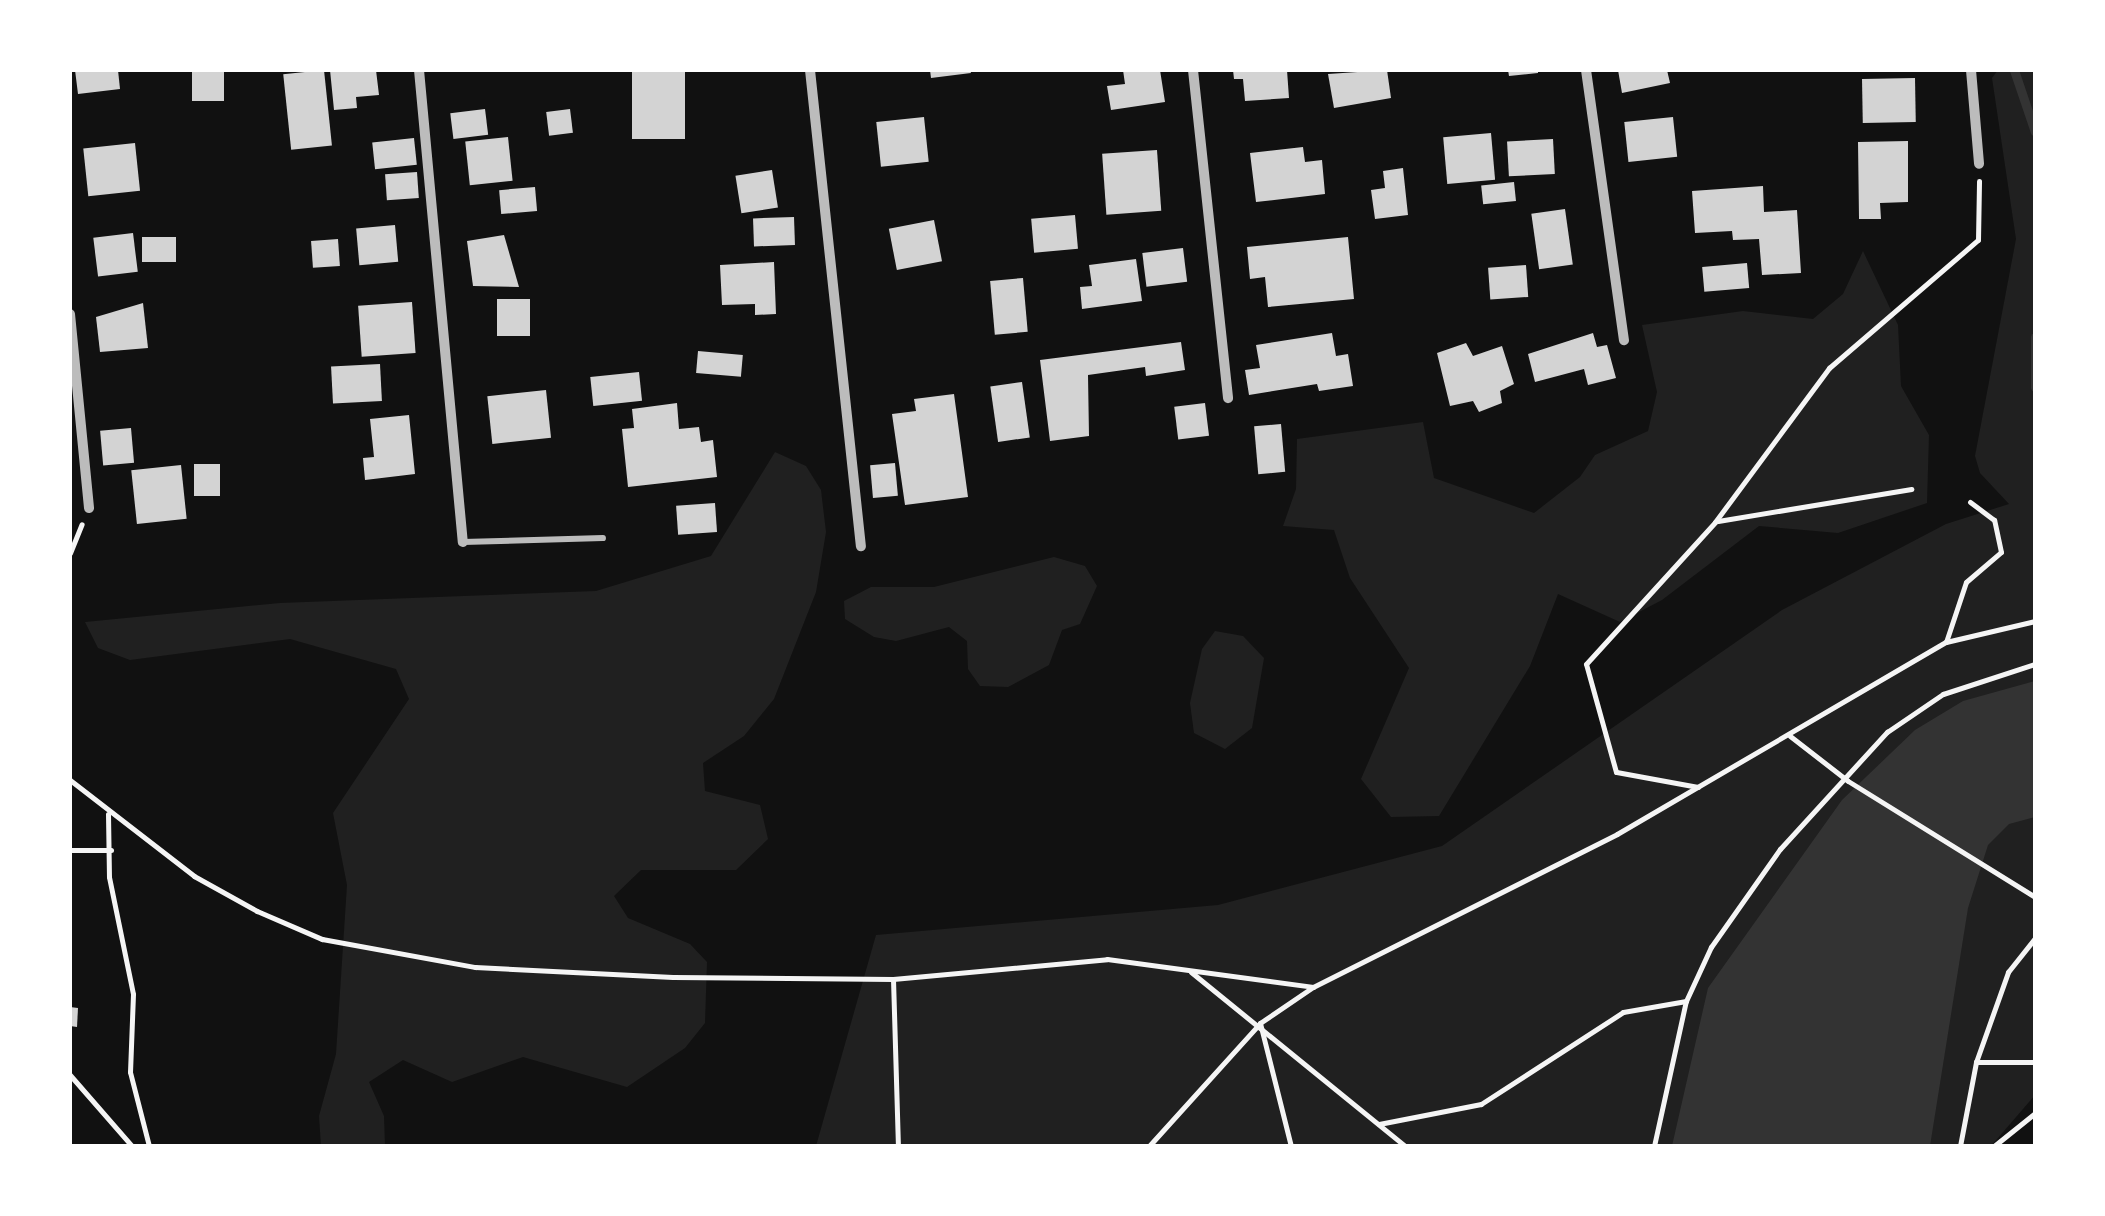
<!DOCTYPE html>
<html>
<head>
<meta charset="utf-8">
<style>
  body { margin:0 }
  #map { position:relative; width:2105px; height:1216px; overflow:hidden; background:#111; font-family:Mulish,sans-serif }
  div>[style] { position:absolute }
  .green>* { inset:0; background:#202020 }
  .water>* { inset:0; background:#333 }
  .stream>* { height:9px; margin:-4.5px; padding:0 4.5px; transform-origin:4.5px; border-radius:4.5px; background:#333 }
  .building>* { inset:0; background:#d3d3d3; transform-origin:0 0 }
  .path>* { height:5px; margin:-2.5px; padding:0 2.5px; transform-origin:2.5px; border-radius:2.5px; background:#f5f5f5 }
  .service>* { height:6px; margin:-3px; padding:0 3px; transform-origin:3px; border-radius:3px; background:#bcbcbc }
  .minor>* { height:10px; margin:-5px; padding:0 5px; transform-origin:5px; border-radius:5px; background:#bcbcbc }
  span { translate:-50% -50%; white-space:nowrap; text-align:center; line-height:1.15; -webkit-text-stroke:8px #fff; paint-order:stroke }
  .frame { position:absolute; inset:0; border:72px solid #fff; pointer-events:none }
</style>
</head>
<body>
<div id="map">
  <div class="green">
    <i style="clip-path:polygon(1998px 70px,2035px 70px,2035px 1095px,1991px 1146px,816px 1146px,876px 935px,1218px 905px,1442px 846px,1782px 610px,1946px 524px,2009px 504px,1980px 473px,1975px 456px,2016px 239px,1992px 78px)"></i>
    <i style="clip-path:polygon(1863px 251px,1898px 325px,1901px 386px,1929px 435px,1927px 503px,1838px 533px,1759px 526px,1662px 600px,1620px 622px,1558px 594px,1530px 666px,1439px 816px,1391px 817px,1361px 779px,1409px 668px,1350px 578px,1334px 530px,1283px 526px,1296px 489px,1297px 439px,1423px 422px,1434px 478px,1534px 513px,1580px 477px,1595px 455px,1648px 431px,1657px 392px,1642px 325px,1743px 311px,1813px 319px,1843px 294px)"></i>
    <i style="clip-path:polygon(775px 452px,806px 466px,821px 490px,826px 532px,816px 592px,774px 699px,744px 736px,703px 763px,705px 791px,760px 805px,768px 839px,736px 870px,641px 870px,614px 896px,628px 918px,690px 944px,707px 962px,705px 1023px,685px 1048px,627px 1087px,523px 1057px,452px 1082px,403px 1060px,369px 1082px,384px 1116px,385px 1146px,321px 1146px,319px 1116px,336px 1054px,347px 885px,333px 813px,409px 699px,396px 669px,290px 639px,130px 660px,98px 648px,85px 622px,280px 603px,596px 591px,711px 556px)"></i>
    <i style="clip-path:polygon(1054px 557px,1085px 566px,1097px 586px,1080px 624px,1062px 630px,1049px 665px,1008px 687px,980px 686px,968px 669px,967px 641px,949px 627px,896px 641px,874px 637px,845px 619px,844px 601px,871px 587px,934px 587px)"></i>
    <i style="clip-path:polygon(1215px 631px,1243px 636px,1264px 658px,1252px 728px,1225px 749px,1194px 733px,1190px 703px,1202px 649px)"></i>
  </div>
  <div class="water">
    <i style="clip-path:polygon(2035px 681px,2035px 817px,2009px 824px,1988px 845px,1968px 908px,1930px 1146px,1672px 1146px,1708px 988px,1842px 800px,1915px 730px,1963px 701px)"></i>
  </div>
  <div class="stream">
    <i style="left:2014px;top:70px;width:65px;rotate:71.3deg"></i>
    <i style="left:2035px;top:337px;width:50px;rotate:90deg"></i>
  </div>
  <div class="building">
    <i style="clip-path:polygon(75px 70px,118px 70px,120px 89px,78px 94px)"></i>
    <i style="left:192px;top:70px;width:32px;height:31px"></i>
    <i style="left:324px;top:70px;width:76px;height:41px;rotate:84deg"></i>
    <i style="clip-path:polygon(330px 70px,376px 70px,379px 95px,356px 97px,357px 108px,334px 110px)"></i>
    <i style="left:632px;top:70px;width:53px;height:69px"></i>
    <i style="clip-path:polygon(930px 70px,970px 70px,971px 73px,931px 78px)"></i>
    <i style="clip-path:polygon(1123px 70px,1160px 70px,1165px 102px,1111px 110px,1107px 86px,1125px 84px)"></i>
    <i style="clip-path:polygon(1233px 70px,1287px 70px,1289px 98px,1245px 101px,1243px 79px,1234px 79px)"></i>
    <i style="clip-path:polygon(1387px 70px,1391px 98px,1334px 108px,1328px 74px)"></i>
    <i style="clip-path:polygon(1508px 70px,1538px 70px,1538px 73px,1509px 76px)"></i>
    <i style="clip-path:polygon(1618px 70px,1667px 70px,1670px 83px,1622px 93px)"></i>
    <i style="left:1915px;top:78px;width:44px;height:53px;rotate:89deg"></i>
    <i style="left:485px;top:109px;width:26px;height:35px;rotate:83deg"></i>
    <i style="left:570px;top:109px;width:24px;height:24px;rotate:83deg"></i>
    <i style="left:924px;top:117px;width:45px;height:48px;rotate:84deg"></i>
    <i style="left:1673px;top:117px;width:40px;height:49px;rotate:84deg"></i>
    <i style="left:1491px;top:133px;width:47px;height:48px;rotate:85deg"></i>
    <i style="left:508px;top:137px;width:44px;height:43px;rotate:84deg"></i>
    <i style="left:414px;top:138px;width:27px;height:42px;rotate:84deg"></i>
    <i style="left:1553px;top:139px;width:35px;height:46px;rotate:87deg"></i>
    <i style="clip-path:polygon(1908px 141px,1908px 202px,1880px 203px,1881px 219px,1859px 219px,1858px 142px)"></i>
    <i style="left:135px;top:143px;width:48px;height:52px;rotate:84deg"></i>
    <i style="clip-path:polygon(1303px 147px,1305px 162px,1322px 160px,1325px 194px,1256px 202px,1250px 153px)"></i>
    <i style="left:1157px;top:150px;width:61px;height:55px;rotate:86deg"></i>
    <i style="clip-path:polygon(1403px 168px,1408px 215px,1375px 219px,1371px 190px,1385px 188px,1383px 171px)"></i>
    <i style="left:772px;top:170px;width:38px;height:37px;rotate:81deg"></i>
    <i style="left:417px;top:172px;width:26px;height:32px;rotate:86deg"></i>
    <i style="left:1514px;top:182px;width:19px;height:33px;rotate:84deg"></i>
    <i style="clip-path:polygon(1763px 186px,1764px 212px,1797px 210px,1801px 273px,1762px 275px,1759px 239px,1733px 240px,1732px 231px,1695px 233px,1692px 191px)"></i>
    <i style="left:535px;top:187px;width:24px;height:36px;rotate:85deg"></i>
    <i style="left:1565px;top:209px;width:56px;height:34px;rotate:82deg"></i>
    <i style="left:1075px;top:215px;width:34px;height:44px;rotate:85deg"></i>
    <i style="left:794px;top:217px;width:28px;height:41px;rotate:88deg"></i>
    <i style="left:934px;top:220px;width:42px;height:46px;rotate:79deg"></i>
    <i style="left:395px;top:225px;width:37px;height:39px;rotate:85deg"></i>
    <i style="left:133px;top:233px;width:39px;height:40px;rotate:83deg"></i>
    <i style="clip-path:polygon(504px 235px,519px 287px,473px 286px,467px 241px)"></i>
    <i style="left:142px;top:237px;width:34px;height:25px"></i>
    <i style="clip-path:polygon(1348px 237px,1354px 299px,1268px 307px,1265px 277px,1250px 279px,1247px 247px)"></i>
    <i style="left:338px;top:239px;width:27px;height:27px;rotate:86deg"></i>
    <i style="left:1183px;top:248px;width:34px;height:41px;rotate:83deg"></i>
    <i style="clip-path:polygon(1136px 259px,1142px 301px,1082px 309px,1080px 287px,1092px 286px,1089px 265px)"></i>
    <i style="clip-path:polygon(774px 262px,776px 314px,755px 315px,755px 304px,722px 305px,720px 265px)"></i>
    <i style="left:1747px;top:263px;width:25px;height:45px;rotate:85deg"></i>
    <i style="left:1526px;top:265px;width:32px;height:38px;rotate:86deg"></i>
    <i style="left:1023px;top:278px;width:54px;height:33px;rotate:85deg"></i>
    <i style="left:497px;top:299px;width:33px;height:37px"></i>
    <i style="left:412px;top:302px;width:51px;height:54px;rotate:86deg"></i>
    <i style="clip-path:polygon(143px 303px,148px 348px,100px 352px,96px 317px)"></i>
    <i style="clip-path:polygon(1332px 333px,1336px 356px,1348px 354px,1353px 386px,1319px 391px,1317px 384px,1249px 395px,1245px 370px,1260px 368px,1256px 345px)"></i>
    <i style="clip-path:polygon(1593px 333px,1597px 347px,1607px 345px,1616px 378px,1588px 385px,1584px 369px,1535px 382px,1528px 354px)"></i>
    <i style="clip-path:polygon(1181px 342px,1185px 370px,1146px 376px,1145px 367px,1088px 375px,1089px 436px,1050px 441px,1040px 360px)"></i>
    <i style="clip-path:polygon(1466px 343px,1473px 356px,1502px 346px,1514px 384px,1500px 391px,1502px 403px,1479px 412px,1473px 401px,1450px 406px,1437px 353px)"></i>
    <i style="left:698px;top:351px;width:45px;height:22px;rotate:5deg"></i>
    <i style="left:380px;top:364px;width:37px;height:49px;rotate:87deg"></i>
    <i style="left:639px;top:372px;width:29px;height:49px;rotate:84deg"></i>
    <i style="left:1022px;top:382px;width:56px;height:32px;rotate:82deg"></i>
    <i style="left:546px;top:390px;width:48px;height:59px;rotate:84deg"></i>
    <i style="clip-path:polygon(954px 394px,968px 497px,905px 505px,892px 414px,916px 411px,914px 399px)"></i>
    <i style="clip-path:polygon(677px 403px,679px 429px,699px 427px,701px 442px,713px 440px,717px 477px,628px 487px,622px 429px,634px 428px,632px 409px)"></i>
    <i style="left:1205px;top:403px;width:33px;height:31px;rotate:83deg"></i>
    <i style="clip-path:polygon(409px 415px,415px 474px,365px 480px,363px 458px,374px 457px,370px 419px)"></i>
    <i style="left:1281px;top:424px;width:48px;height:27px;rotate:85deg"></i>
    <i style="left:131px;top:428px;width:35px;height:31px;rotate:85deg"></i>
    <i style="left:895px;top:463px;width:33px;height:25px;rotate:85deg"></i>
    <i style="left:194px;top:464px;width:26px;height:32px"></i>
    <i style="left:181px;top:465px;width:54px;height:50px;rotate:84deg"></i>
    <i style="left:715px;top:503px;width:29px;height:39px;rotate:86deg"></i>
    <i style="clip-path:polygon(70px 1007px,78px 1008px,77px 1027px,70px 1026px)"></i>
  </div>
  <div class="path">
    <i style="left:1718px;top:521px;width:196px;rotate:-9.4deg"></i>
    <i style="left:70px;top:553px;width:31px;rotate:-68deg"></i>
    <i style="left:1946px;top:642px;width:63px;rotate:-71.6deg"></i>
    <i style="left:1966px;top:582px;width:46px;rotate:-40.6deg"></i>
    <i style="left:2001px;top:552px;width:33px;rotate:-102deg"></i>
    <i style="left:1994px;top:520px;width:30px;rotate:-143deg"></i>
    <i style="left:1790px;top:736px;width:73px;rotate:37.8deg"></i>
    <i style="left:1848px;top:781px;width:220px;rotate:31.8deg"></i>
    <i style="left:70px;top:780px;width:157px;rotate:37.7deg"></i>
    <i style="left:194px;top:876px;width:72px;rotate:29.1deg"></i>
    <i style="left:257px;top:911px;width:71px;rotate:23.3deg"></i>
    <i style="left:322px;top:939px;width:156px;rotate:10.4deg"></i>
    <i style="left:475px;top:967px;width:198px;rotate:2.9deg"></i>
    <i style="left:673px;top:977px;width:220px;rotate:0.5deg"></i>
    <i style="left:893px;top:979px;width:215px;rotate:-5.3deg"></i>
    <i style="left:1107px;top:959px;width:208px;rotate:7.7deg"></i>
    <i style="left:1698px;top:787px;width:83px;rotate:-169.6deg"></i>
    <i style="left:1616px;top:772px;width:112px;rotate:-105.5deg"></i>
    <i style="left:1586px;top:664px;width:192px;rotate:-47.7deg"></i>
    <i style="left:1715px;top:522px;width:192px;rotate:-53.5deg"></i>
    <i style="left:1829px;top:368px;width:196px;rotate:-40.7deg"></i>
    <i style="left:1978px;top:240px;width:59px;rotate:-89deg"></i>
    <i style="left:108px;top:814px;width:63px;rotate:89.1deg"></i>
    <i style="left:109px;top:877px;width:119px;rotate:78.4deg"></i>
    <i style="left:133px;top:994px;width:78px;rotate:92.2deg"></i>
    <i style="left:130px;top:1072px;width:76px;rotate:75.6deg"></i>
    <i style="left:70px;top:850px;width:41px"></i>
    <i style="left:1191px;top:972px;width:276px;rotate:39.1deg"></i>
    <i style="left:893px;top:979px;width:167px;rotate:88.3deg"></i>
    <i style="left:1260px;top:1023px;width:127px;rotate:75.9deg"></i>
    <i style="left:1976px;top:1062px;width:59px"></i>
    <i style="left:70px;top:1075px;width:94px;rotate:48.9deg"></i>
    <i style="left:1379px;top:1124px;width:104px;rotate:-11.1deg"></i>
    <i style="left:1481px;top:1104px;width:169px;rotate:-32.9deg"></i>
    <i style="left:1623px;top:1012px;width:64px;rotate:-9.9deg"></i>
    <i style="left:1149px;top:1146px;width:166px;rotate:-47.9deg"></i>
    <i style="left:1260px;top:1023px;width:64px;rotate:-34.2deg"></i>
    <i style="left:1313px;top:987px;width:340px;rotate:-26.7deg"></i>
    <i style="left:1617px;top:834px;width:381px;rotate:-30.3deg"></i>
    <i style="left:1946px;top:642px;width:91px;rotate:-13.3deg"></i>
    <i style="left:1654px;top:1146px;width:148px;rotate:-77.6deg"></i>
    <i style="left:1686px;top:1001px;width:60px;rotate:-65.2deg"></i>
    <i style="left:1711px;top:947px;width:120px;rotate:-54.9deg"></i>
    <i style="left:1780px;top:849px;width:159px;rotate:-47.6deg"></i>
    <i style="left:1887px;top:732px;width:68px;rotate:-34.2deg"></i>
    <i style="left:1943px;top:694px;width:97px;rotate:-18.1deg"></i>
    <i style="left:1960px;top:1146px;width:86px;rotate:-79.2deg"></i>
    <i style="left:1976px;top:1062px;width:96px;rotate:-70.4deg"></i>
    <i style="left:2008px;top:972px;width:43px;rotate:-51.5deg"></i>
    <i style="left:1994px;top:1146px;width:53px;rotate:-38.8deg"></i>
  </div>
  <div class="service">
    <i style="left:463px;top:542px;width:140px;rotate:-1.6deg"></i>
  </div>
  <div class="minor">
    <i style="left:419px;top:70px;width:474px;rotate:84.7deg"></i>
    <i style="left:810px;top:70px;width:479px;rotate:83.9deg"></i>
    <i style="left:1193px;top:70px;width:330px;rotate:83.9deg"></i>
    <i style="left:1586px;top:70px;width:273px;rotate:82deg"></i>
    <i style="left:1971px;top:70px;width:94px;rotate:85.1deg"></i>
    <i style="left:70px;top:314px;width:195px;rotate:84.4deg"></i>
  </div>
  <div class="frame"></div>
</div>
</body>
</html>
